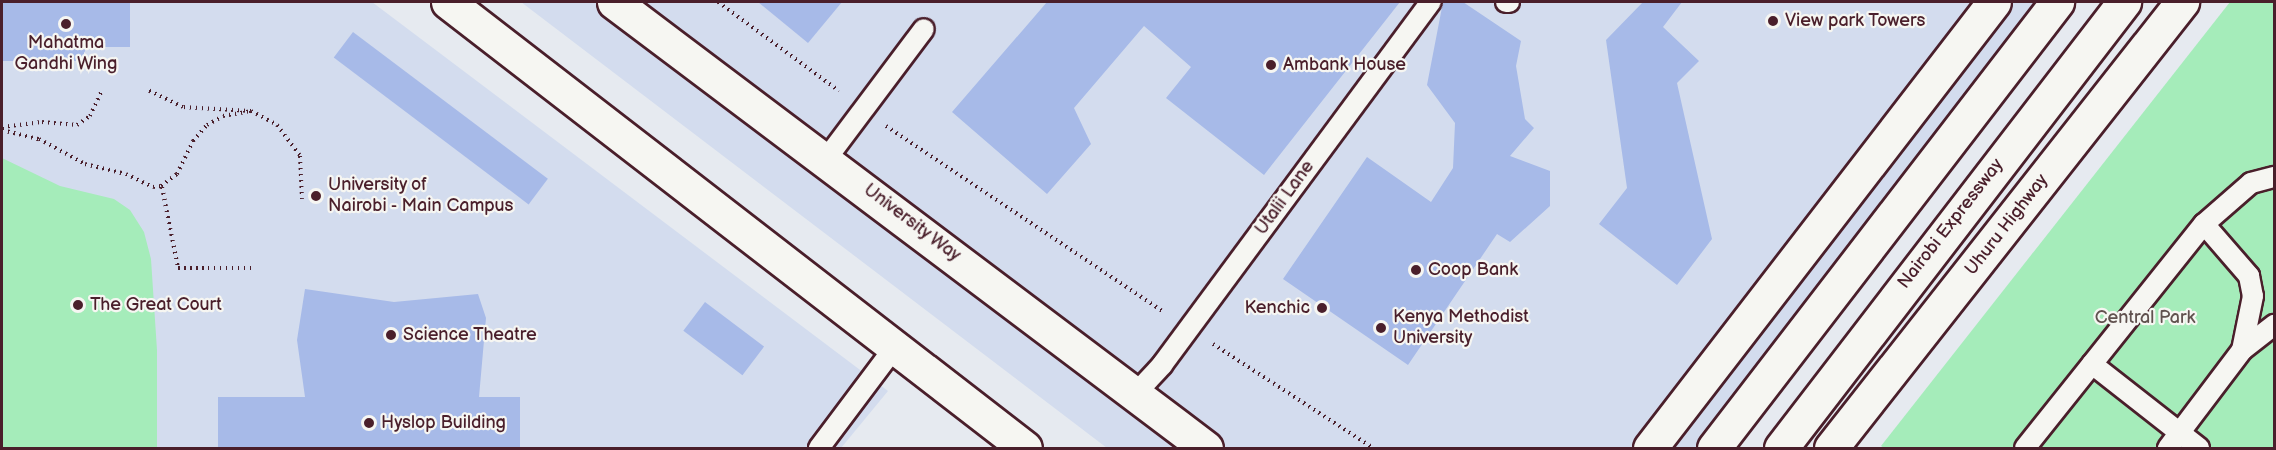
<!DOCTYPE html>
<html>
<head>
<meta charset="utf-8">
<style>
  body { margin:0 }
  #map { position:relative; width:2276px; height:450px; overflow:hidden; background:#e6eaf0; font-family:"Balsamiq Sans",sans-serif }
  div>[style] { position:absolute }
  .built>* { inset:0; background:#d3dcee }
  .green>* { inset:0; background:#a5ecba }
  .building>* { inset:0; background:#a7bae8; transform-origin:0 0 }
  .path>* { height:4px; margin-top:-2px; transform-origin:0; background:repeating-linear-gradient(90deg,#4a1f2b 0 1.5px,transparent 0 6px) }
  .roads { filter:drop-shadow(2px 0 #4a1f2b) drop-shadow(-2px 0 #4a1f2b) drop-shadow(0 2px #4a1f2b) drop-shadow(0 -2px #4a1f2b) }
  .lane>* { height:20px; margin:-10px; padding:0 10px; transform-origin:10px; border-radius:10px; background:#f6f6f2 }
  .highway>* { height:33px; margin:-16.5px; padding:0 16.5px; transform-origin:16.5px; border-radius:16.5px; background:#f6f6f2 }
  .dots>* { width:16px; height:16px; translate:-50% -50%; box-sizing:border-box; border:3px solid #f6f6f2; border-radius:50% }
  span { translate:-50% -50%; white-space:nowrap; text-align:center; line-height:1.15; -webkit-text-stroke:4.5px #f6f6f2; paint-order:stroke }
  .poi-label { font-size:18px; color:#4a1f2b }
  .left { translate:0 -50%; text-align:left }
  .right { translate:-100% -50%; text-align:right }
  .street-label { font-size:18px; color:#4a1f2b }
  .park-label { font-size:18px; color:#61524f }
  .frame { position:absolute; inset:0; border:3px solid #4a1f2b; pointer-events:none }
</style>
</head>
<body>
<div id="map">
  <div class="built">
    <i style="clip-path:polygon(2px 2px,372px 2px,888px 391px,841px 448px,2px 448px)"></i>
    <i style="clip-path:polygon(521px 2px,2047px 2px,1894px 184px,1717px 448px,1107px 448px)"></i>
  </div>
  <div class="green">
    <i style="clip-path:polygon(2230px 2px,2274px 2px,2274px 448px,1884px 448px,1881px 446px)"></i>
    <i style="clip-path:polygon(2px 158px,60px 186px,114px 199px,130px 210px,144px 232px,151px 259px,157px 350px,157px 448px,2px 448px)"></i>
  </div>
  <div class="building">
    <i style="clip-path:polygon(2px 2px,130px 2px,130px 47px,85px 47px,85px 61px,2px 61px)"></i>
    <i style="clip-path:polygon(758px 2px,842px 2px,808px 43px)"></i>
    <i style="clip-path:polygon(1047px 2px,1400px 2px,1264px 175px,1166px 98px,1191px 67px,1144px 26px,1074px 108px,1091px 144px,1047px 194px,952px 112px)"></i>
    <i style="clip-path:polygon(1443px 2px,1463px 2px,1521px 41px,1516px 66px,1525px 119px,1534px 128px,1510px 156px,1550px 171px,1550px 206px,1510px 242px,1497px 234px,1408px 365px,1283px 279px,1367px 157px,1431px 202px,1453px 168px,1455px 123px,1427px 85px)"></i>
    <i style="clip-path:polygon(1643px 2px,1682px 2px,1663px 27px,1699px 61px,1677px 83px,1712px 239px,1677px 285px,1599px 224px,1627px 188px,1606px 40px)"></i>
    <i style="left:353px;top:32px;width:244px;height:32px;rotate:37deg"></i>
    <i style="clip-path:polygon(305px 289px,394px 302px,478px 294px,486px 318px,479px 397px,520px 397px,520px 448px,218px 448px,218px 397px,305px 397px,297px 340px)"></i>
    <i style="left:705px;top:302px;width:74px;height:36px;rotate:37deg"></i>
  </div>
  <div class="path">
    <i style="left:718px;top:2px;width:150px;rotate:36.3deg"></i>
    <i style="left:251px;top:111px;width:30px;rotate:28deg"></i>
    <i style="left:277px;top:125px;width:39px;rotate:53deg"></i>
    <i style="left:300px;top:156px;width:43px;rotate:87.3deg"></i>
    <i style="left:886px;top:126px;width:334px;rotate:33.8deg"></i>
    <i style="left:2px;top:127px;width:40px;rotate:-7.1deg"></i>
    <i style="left:42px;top:122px;width:35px;rotate:5deg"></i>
    <i style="left:77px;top:125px;width:16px;rotate:-35deg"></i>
    <i style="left:90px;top:116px;width:29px;rotate:-65deg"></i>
    <i style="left:2px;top:130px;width:38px;rotate:14deg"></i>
    <i style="left:39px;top:139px;width:52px;rotate:28.5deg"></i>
    <i style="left:85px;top:164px;width:42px;rotate:13.7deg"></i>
    <i style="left:126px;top:174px;width:30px;rotate:26deg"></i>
    <i style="left:153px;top:187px;width:8px;rotate:-7deg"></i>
    <i style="left:161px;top:186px;width:20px;rotate:-37deg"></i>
    <i style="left:177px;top:174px;width:37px;rotate:-64deg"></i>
    <i style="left:193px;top:141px;width:21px;rotate:-49deg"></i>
    <i style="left:207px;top:125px;width:18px;rotate:-29deg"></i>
    <i style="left:223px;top:116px;width:28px;rotate:-10deg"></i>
    <i style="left:251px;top:111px;width:68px;rotate:-176.6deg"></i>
    <i style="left:183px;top:107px;width:41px;rotate:-154.1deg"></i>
    <i style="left:162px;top:187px;width:83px;rotate:78.8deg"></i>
    <i style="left:178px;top:268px;width:75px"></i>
    <i style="left:1213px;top:344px;width:191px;rotate:33deg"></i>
  </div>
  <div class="roads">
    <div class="lane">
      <i style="left:1506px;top:2px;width:3px"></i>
      <i style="left:827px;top:158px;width:161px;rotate:-53.1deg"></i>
      <i style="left:2204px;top:224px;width:69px;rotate:49.1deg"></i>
      <i style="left:2249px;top:276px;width:20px;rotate:79deg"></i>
      <i style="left:2253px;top:296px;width:55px;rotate:101.5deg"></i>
      <i style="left:2092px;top:364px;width:136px;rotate:38.1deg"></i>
      <i style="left:1137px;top:392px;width:37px;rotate:-47deg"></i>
      <i style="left:1162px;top:365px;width:452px;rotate:-53.5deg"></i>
      <i style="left:819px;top:448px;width:125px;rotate:-53.1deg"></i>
      <i style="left:2025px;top:448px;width:287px;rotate:-51.4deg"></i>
      <i style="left:2204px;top:224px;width:62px;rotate:-41.1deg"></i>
      <i style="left:2251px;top:183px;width:24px;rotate:-15deg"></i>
      <i style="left:2168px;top:448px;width:123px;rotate:-52.9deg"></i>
      <i style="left:2242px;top:350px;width:41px;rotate:-38deg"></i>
    </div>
    <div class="highway">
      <i style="left:448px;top:2px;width:729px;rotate:37.7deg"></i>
      <i style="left:614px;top:2px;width:741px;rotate:36.99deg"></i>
      <i style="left:1650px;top:448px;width:563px;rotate:-52.36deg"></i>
      <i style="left:1714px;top:448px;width:563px;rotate:-52.44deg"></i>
      <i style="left:1781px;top:448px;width:563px;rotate:-52.44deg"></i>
      <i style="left:1831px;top:448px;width:568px;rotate:-51.8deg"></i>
    </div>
  </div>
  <div class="dots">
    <i style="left:1773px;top:21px;background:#4a1f2b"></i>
    <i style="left:66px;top:24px;background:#4a1f2b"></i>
    <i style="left:1271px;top:65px;background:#4a1f2b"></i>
    <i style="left:316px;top:196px;background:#4a1f2b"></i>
    <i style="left:1416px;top:270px;background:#4a1f2b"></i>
    <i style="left:78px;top:305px;background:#4a1f2b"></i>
    <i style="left:1322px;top:308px;background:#4a1f2b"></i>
    <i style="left:1381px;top:328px;background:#4a1f2b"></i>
    <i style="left:391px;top:335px;background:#4a1f2b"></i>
    <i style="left:369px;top:423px;background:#4a1f2b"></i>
  </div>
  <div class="poi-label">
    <span class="left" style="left:1785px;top:21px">View park Towers</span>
    <span style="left:66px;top:54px">Mahatma<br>Gandhi Wing</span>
    <span class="left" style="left:1283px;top:65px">Ambank House</span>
    <span class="left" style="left:328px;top:196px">University of<br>Nairobi - Main Campus</span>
    <span class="left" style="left:1428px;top:270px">Coop Bank</span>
    <span class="left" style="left:90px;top:305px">The Great Court</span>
    <span class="right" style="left:1310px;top:308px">Kenchic</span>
    <span class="left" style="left:1393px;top:328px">Kenya Methodist<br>University</span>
    <span class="left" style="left:403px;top:335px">Science Theatre</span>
    <span class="left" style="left:381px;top:423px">Hyslop Building</span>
  </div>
  <div class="street-label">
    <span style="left:1285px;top:198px;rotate:-54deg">Utalii Lane</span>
    <span style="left:912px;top:223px;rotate:37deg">University Way</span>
    <span style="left:1951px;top:224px;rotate:-52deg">Nairobi Expressway</span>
    <span style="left:2007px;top:225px;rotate:-52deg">Uhuru Highway</span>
  </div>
  <div class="park-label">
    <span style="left:2145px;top:318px">Central Park</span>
  </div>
  <div class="frame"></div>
</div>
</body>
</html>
